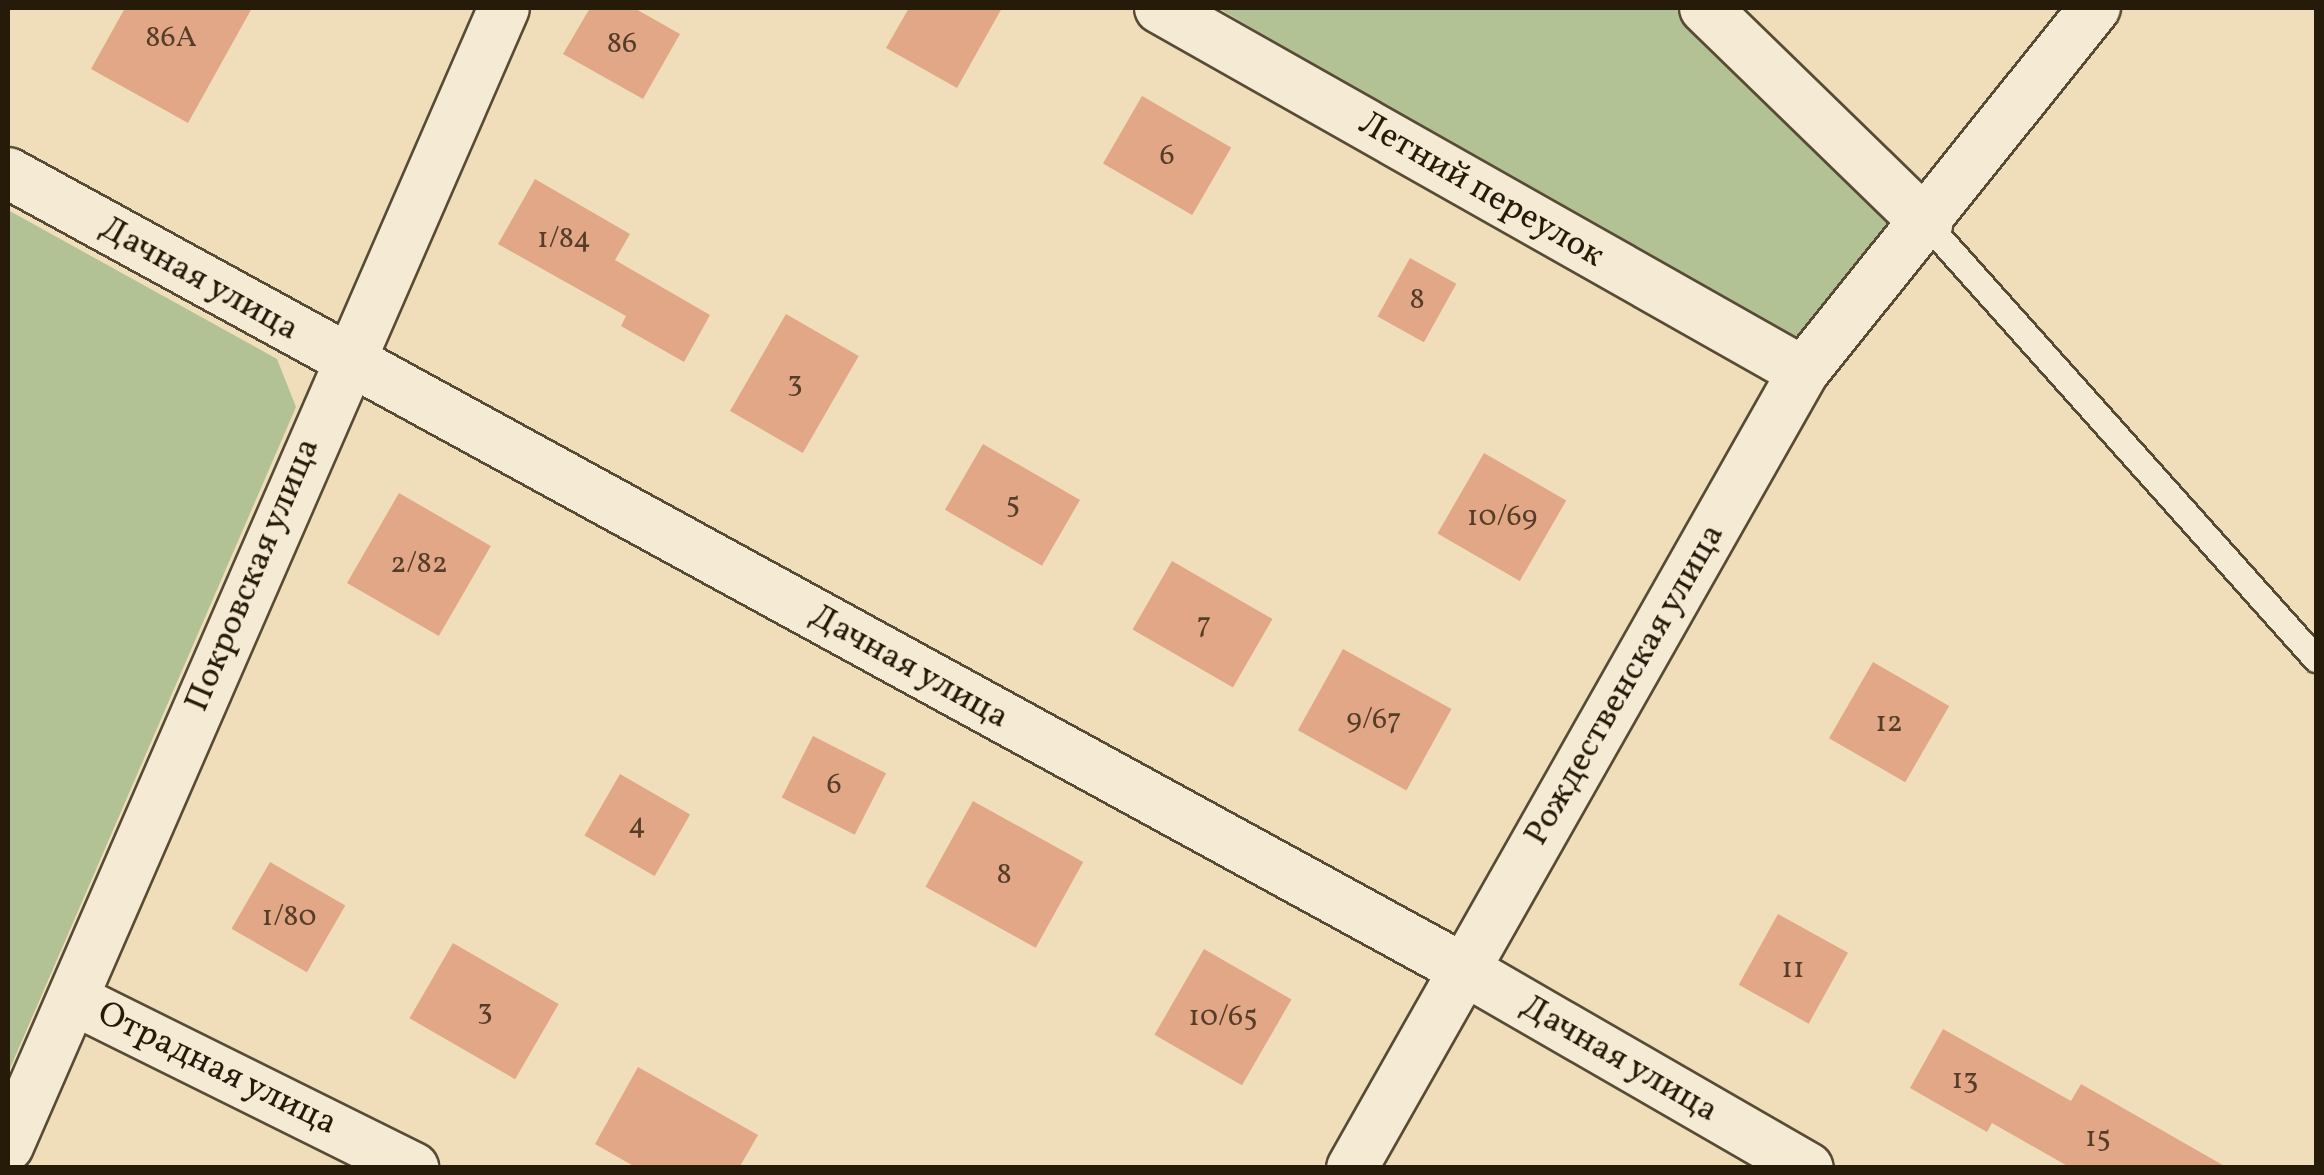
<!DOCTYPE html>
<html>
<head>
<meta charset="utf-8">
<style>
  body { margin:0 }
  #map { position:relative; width:2324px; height:1175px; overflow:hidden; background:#f0debb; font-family:Vollkorn,serif }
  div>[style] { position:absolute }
  .green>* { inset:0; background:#b3c295 }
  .building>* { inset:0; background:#e2a786; transform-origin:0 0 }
  .roads { filter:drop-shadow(2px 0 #584b35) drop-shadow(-2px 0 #584b35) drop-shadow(0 2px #584b35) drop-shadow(0 -2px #584b35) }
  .lane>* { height:25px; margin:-12.5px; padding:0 12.5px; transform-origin:12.5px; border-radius:12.5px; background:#f5ead3 }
  .street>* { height:50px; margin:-25px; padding:0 25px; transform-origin:25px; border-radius:25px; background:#f5ead3 }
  span { translate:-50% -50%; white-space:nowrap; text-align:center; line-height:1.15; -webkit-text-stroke:8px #f5ead3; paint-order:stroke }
  .number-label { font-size:30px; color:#553d28 }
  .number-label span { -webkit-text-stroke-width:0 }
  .street-label { font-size:35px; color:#261a08 }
  .frame { position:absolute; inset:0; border:10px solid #261a08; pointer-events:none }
</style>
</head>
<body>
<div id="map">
  <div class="green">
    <i style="clip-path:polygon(1218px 8px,1683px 8px,1905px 227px,1799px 352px)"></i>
    <i style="clip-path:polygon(8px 210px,277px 359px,296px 407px,8px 1073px)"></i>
  </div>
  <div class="building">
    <i style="clip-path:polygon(125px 8px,252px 8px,188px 123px,91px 69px)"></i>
    <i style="clip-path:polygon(590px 8px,634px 8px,680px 34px,643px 99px,563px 54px)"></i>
    <i style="clip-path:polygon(909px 8px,1002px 8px,957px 88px,886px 48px)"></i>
    <i style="left:1142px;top:96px;width:103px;height:78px;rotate:30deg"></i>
    <i style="clip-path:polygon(535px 179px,630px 234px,615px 260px,710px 315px,684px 362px,621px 326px,626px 316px,498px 244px)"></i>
    <i style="left:1410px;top:258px;width:53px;height:67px;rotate:29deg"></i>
    <i style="left:786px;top:314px;width:84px;height:112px;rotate:30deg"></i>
    <i style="left:983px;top:444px;width:112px;height:76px;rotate:30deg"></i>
    <i style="left:1484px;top:453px;width:95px;height:93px;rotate:30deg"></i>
    <i style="left:399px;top:493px;width:106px;height:104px;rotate:30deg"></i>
    <i style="left:1172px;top:561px;width:116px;height:79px;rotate:30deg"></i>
    <i style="left:1343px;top:649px;width:124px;height:93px;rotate:29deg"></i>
    <i style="left:1873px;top:662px;width:88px;height:88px;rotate:30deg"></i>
    <i style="left:813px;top:736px;width:82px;height:69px;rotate:27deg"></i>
    <i style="left:620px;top:774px;width:81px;height:71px;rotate:30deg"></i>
    <i style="left:973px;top:801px;width:126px;height:98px;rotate:29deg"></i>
    <i style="left:270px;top:862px;width:87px;height:77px;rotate:30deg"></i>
    <i style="left:1778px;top:914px;width:80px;height:81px;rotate:29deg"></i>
    <i style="left:453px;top:943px;width:122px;height:87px;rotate:30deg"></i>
    <i style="left:1204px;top:949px;width:101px;height:99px;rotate:30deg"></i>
    <i style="clip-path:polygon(1943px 1029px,2071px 1101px,2081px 1084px,2228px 1168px,2071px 1168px,1992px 1123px,1987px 1132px,1910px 1088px)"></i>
    <i style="clip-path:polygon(638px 1067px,758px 1135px,739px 1168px,637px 1168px,595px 1144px)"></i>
  </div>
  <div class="roads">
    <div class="lane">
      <i style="left:1927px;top:224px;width:584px;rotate:48.2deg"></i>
    </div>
    <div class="street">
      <i style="left:1160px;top:8px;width:739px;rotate:29.51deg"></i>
      <i style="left:1705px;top:8px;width:310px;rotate:44.2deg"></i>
      <i style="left:8px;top:173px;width:1659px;rotate:28.68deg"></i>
      <i style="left:1463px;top:969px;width:398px;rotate:30deg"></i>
      <i style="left:73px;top:999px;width:380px;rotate:26.4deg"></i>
      <i style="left:8px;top:1146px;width:1241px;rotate:-66.45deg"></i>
      <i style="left:1352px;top:1168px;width:915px;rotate:-60.46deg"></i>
      <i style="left:1803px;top:372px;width:467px;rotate:-51.3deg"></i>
    </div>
  </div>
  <div class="number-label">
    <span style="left:171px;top:38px">86А</span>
    <span style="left:622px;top:44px">86</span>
    <span style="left:1167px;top:156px">6</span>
    <span style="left:564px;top:239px">1/84</span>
    <span style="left:1417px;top:300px">8</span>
    <span style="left:795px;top:383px">3</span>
    <span style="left:1013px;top:504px">5</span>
    <span style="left:1502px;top:517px">10/69</span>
    <span style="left:419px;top:564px">2/82</span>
    <span style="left:1204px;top:624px">7</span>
    <span style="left:1374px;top:720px">9/67</span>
    <span style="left:1889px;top:723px">12</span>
    <span style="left:834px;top:785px">6</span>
    <span style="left:637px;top:825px">4</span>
    <span style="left:1004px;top:875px">8</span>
    <span style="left:289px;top:917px">1/80</span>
    <span style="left:1793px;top:969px">11</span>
    <span style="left:485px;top:1011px">3</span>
    <span style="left:1223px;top:1017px">10/65</span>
    <span style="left:1965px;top:1080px">13</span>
    <span style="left:2098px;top:1138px">15</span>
  </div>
  <div class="street-label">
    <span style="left:1481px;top:190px;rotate:30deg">Летний переулок</span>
    <span style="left:199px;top:279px;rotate:29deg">Дачная улица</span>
    <span style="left:253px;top:575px;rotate:-67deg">Покровская улица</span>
    <span style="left:909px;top:667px;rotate:29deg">Дачная улица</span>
    <span style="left:1625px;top:685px;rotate:-60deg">Рождественская улица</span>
    <span style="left:1619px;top:1059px;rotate:30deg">Дачная улица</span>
    <span style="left:217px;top:1069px;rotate:26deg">Отрадная улица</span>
  </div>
  <div class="frame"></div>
</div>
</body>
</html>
